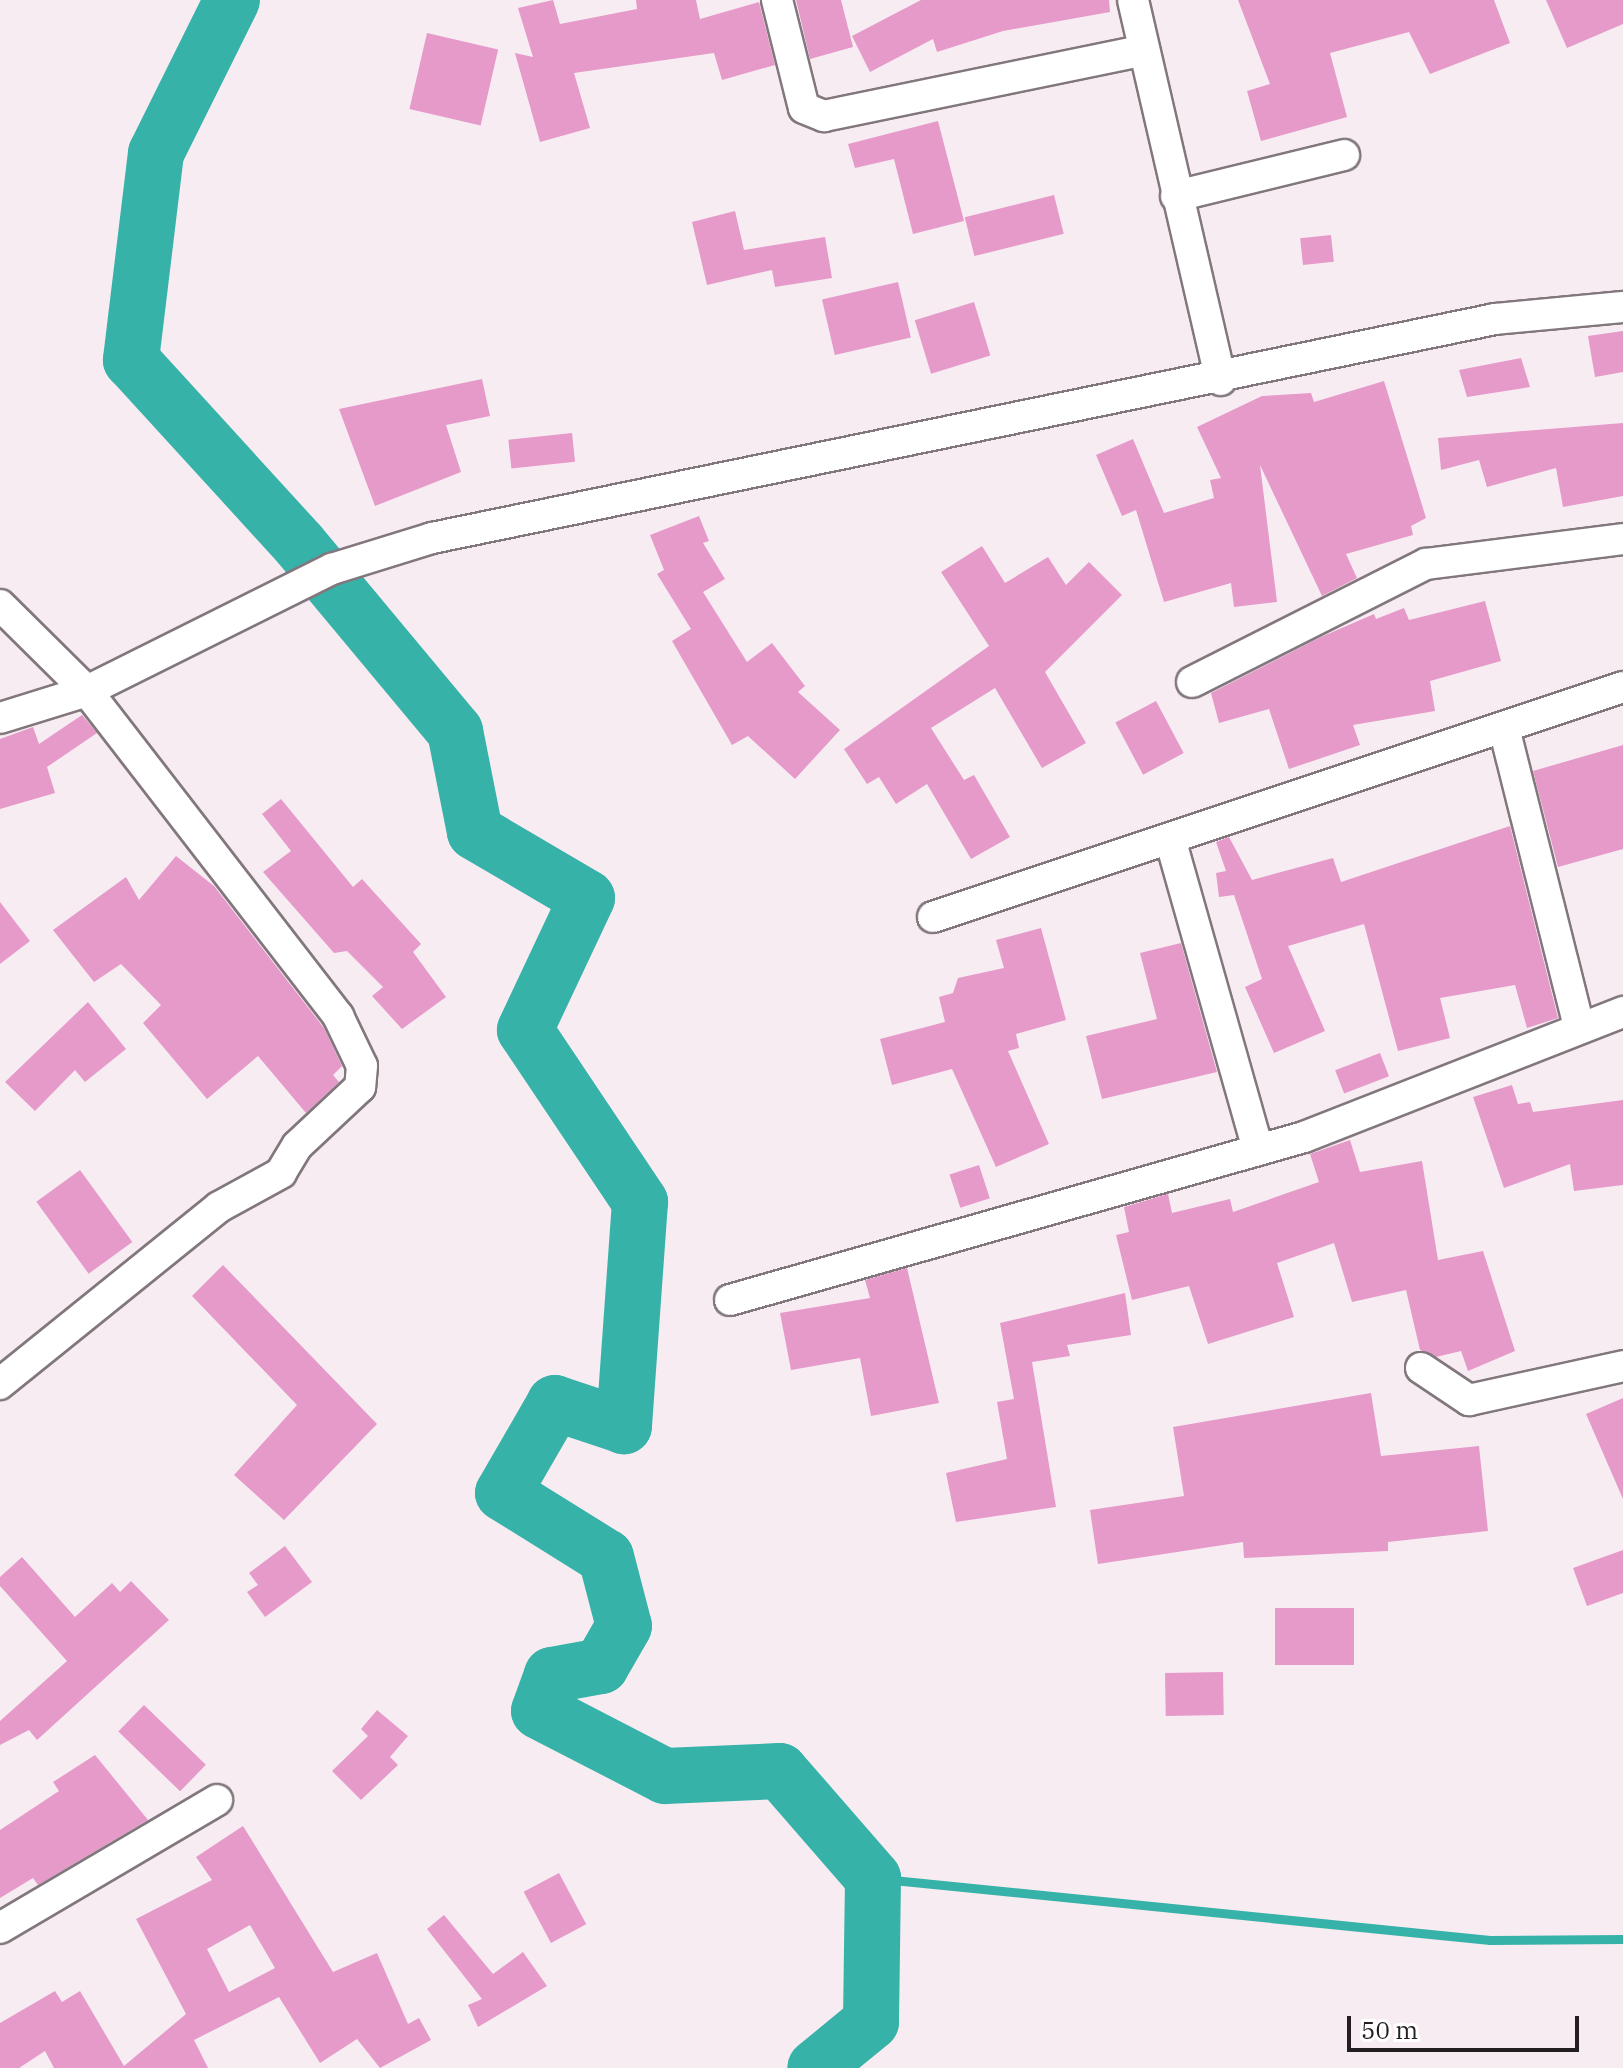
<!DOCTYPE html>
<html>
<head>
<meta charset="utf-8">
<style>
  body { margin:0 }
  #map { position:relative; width:1623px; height:2068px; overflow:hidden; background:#f8ecf3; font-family:"IBM Plex Serif",serif }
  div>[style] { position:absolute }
  .stream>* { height:9px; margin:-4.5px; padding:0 4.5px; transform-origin:4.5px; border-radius:4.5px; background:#37b2a9 }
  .river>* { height:56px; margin:-28px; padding:0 28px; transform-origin:28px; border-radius:28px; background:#37b2a9 }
  .building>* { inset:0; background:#e59ac9; transform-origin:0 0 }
  .roads { filter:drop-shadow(2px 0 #81777d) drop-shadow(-2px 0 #81777d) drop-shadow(0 2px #81777d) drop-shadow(0 -2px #81777d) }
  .minor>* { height:30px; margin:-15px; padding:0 15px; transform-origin:15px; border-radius:15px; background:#fff }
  span { translate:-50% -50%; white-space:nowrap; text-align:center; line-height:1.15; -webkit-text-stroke:6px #fff; paint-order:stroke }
  .scale { position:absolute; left:1347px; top:2016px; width:232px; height:36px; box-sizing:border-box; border:4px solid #231f21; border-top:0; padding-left:10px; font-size:24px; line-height:28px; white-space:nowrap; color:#231f21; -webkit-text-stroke:6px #fff; paint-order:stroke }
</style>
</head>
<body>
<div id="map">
  <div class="stream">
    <i style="left:873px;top:1878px;width:620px;rotate:5.74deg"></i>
    <i style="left:1490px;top:1940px;width:133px;rotate:-0.4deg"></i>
  </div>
  <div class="river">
    <i style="left:232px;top:0;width:171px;rotate:116.4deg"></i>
    <i style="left:156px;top:153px;width:209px;rotate:96.9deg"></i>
    <i style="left:131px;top:360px;width:249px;rotate:47.6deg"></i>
    <i style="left:299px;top:544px;width:244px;rotate:50.2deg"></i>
    <i style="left:455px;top:731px;width:103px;rotate:78.8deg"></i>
    <i style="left:475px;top:832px;width:130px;rotate:30.5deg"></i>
    <i style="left:587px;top:898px;width:146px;rotate:115.2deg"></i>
    <i style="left:525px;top:1030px;width:207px;rotate:56.2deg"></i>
    <i style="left:640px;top:1202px;width:225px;rotate:94.1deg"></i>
    <i style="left:624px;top:1426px;width:73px;rotate:-161.6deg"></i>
    <i style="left:555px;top:1403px;width:104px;rotate:120deg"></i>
    <i style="left:503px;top:1493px;width:121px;rotate:31.9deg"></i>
    <i style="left:606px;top:1557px;width:71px;rotate:75.4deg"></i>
    <i style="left:624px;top:1626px;width:46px;rotate:119.9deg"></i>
    <i style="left:601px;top:1666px;width:50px;rotate:169.6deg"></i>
    <i style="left:552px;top:1675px;width:38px;rotate:110deg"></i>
    <i style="left:539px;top:1711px;width:142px;rotate:27.3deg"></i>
    <i style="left:665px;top:1776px;width:115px;rotate:-2.5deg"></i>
    <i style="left:780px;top:1771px;width:142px;rotate:49deg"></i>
    <i style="left:873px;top:1878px;width:144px;rotate:90.8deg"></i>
    <i style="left:871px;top:2022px;width:72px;rotate:140.6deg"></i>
  </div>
  <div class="building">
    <i style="clip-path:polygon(553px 0,560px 24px,637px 9px,636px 0,696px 0,700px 19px,759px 2px,775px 65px,722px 80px,714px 53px,574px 73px,590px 128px,540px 142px,515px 53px,533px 57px,518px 8px)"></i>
    <i style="clip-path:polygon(796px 0,841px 0,853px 47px,810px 59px)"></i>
    <i style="clip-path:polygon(921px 0,1109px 0,1110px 12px,1003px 31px,937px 52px,933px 39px,870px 72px,852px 36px)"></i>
    <i style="clip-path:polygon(1238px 0,1494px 0,1510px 43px,1430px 74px,1409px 32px,1330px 53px,1347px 117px,1261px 141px,1247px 91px,1270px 84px)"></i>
    <i style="clip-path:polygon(1546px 0,1623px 0,1623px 24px,1567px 48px)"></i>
    <i style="left:427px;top:33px;width:73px;height:78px;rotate:13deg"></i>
    <i style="clip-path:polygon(938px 121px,964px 221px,913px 234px,894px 159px,855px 168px,848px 144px)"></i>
    <i style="left:1054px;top:195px;width:40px;height:92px;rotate:76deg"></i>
    <i style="clip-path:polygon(735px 211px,744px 250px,825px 237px,832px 278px,775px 287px,772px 270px,707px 285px,692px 222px)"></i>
    <i style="left:1331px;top:235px;width:27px;height:31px;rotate:84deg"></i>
    <i style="left:898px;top:282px;width:57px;height:78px;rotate:77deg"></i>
    <i style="left:974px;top:302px;width:56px;height:62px;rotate:73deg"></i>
    <i style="clip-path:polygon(1623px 331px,1623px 372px,1595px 377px,1588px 336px)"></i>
    <i style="clip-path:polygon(1521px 358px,1530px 387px,1467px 397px,1459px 370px)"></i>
    <i style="clip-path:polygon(482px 379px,490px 416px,446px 425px,461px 472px,375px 506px,339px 409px)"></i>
    <i style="clip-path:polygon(1384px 381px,1426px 518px,1411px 526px,1413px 535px,1346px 554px,1357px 578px,1322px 596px,1260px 465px,1277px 602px,1234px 607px,1231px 583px,1164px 602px,1136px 510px,1122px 516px,1096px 455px,1133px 439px,1164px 513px,1214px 498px,1210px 480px,1221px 478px,1197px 427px,1262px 396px,1311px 393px,1314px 402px)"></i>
    <i style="clip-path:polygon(1623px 423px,1623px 496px,1563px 507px,1556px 468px,1487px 487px,1479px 460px,1441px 470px,1438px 438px)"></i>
    <i style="left:572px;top:433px;width:29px;height:64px;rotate:84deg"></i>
    <i style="clip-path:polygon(699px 516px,709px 541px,703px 543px,725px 579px,703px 592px,747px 662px,772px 643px,805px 686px,798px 692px,840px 730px,795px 779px,748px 736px,732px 745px,672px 641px,691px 629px,657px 574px,664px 570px,650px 535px)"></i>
    <i style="clip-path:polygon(982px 546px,1005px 583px,1048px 557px,1066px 585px,1089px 562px,1122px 595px,1045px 672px,1086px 743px,1042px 768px,995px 688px,931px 728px,964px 780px,974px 775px,1010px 837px,971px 859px,927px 784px,896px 804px,879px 777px,867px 784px,844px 749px,989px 646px,941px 572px)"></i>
    <i style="clip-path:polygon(1485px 601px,1501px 661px,1430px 681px,1435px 711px,1353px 725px,1360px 745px,1289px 769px,1269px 709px,1219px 723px,1211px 693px,1321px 637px,1374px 614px,1376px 619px,1404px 608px,1409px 620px)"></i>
    <i style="left:1156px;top:701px;width:59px;height:46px;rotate:62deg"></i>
    <i style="clip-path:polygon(82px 715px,97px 733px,47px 767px,55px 793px,0 809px,0 739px,33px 727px,39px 744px)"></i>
    <i style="clip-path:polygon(1623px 745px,1623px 849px,1558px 867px,1533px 771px)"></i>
    <i style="clip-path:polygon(281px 799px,353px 887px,362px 879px,421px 944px,413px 952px,446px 997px,402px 1029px,372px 996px,383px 987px,347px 951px,334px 953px,263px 872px,291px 851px,262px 814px)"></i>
    <i style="clip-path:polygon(1510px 826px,1558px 1018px,1527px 1028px,1515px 985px,1440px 998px,1450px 1038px,1398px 1051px,1364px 924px,1288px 946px,1325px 1031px,1274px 1053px,1245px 987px,1262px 979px,1234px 895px,1219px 897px,1216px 873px,1226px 871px,1216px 842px,1229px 837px,1252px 880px,1333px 858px,1341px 882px)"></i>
    <i style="clip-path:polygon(176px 856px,214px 886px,324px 1028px,342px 1066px,333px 1075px,339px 1082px,306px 1113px,258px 1056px,207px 1099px,143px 1023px,161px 1005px,121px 964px,94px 982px,53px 930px,126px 877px,139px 900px)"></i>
    <i style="clip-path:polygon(0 902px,30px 941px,0 964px)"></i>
    <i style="clip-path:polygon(1041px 928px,1066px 1020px,1016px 1034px,1019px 1048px,1008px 1051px,1049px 1144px,996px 1167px,952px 1069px,892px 1085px,880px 1039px,945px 1022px,939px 997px,953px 993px,958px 978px,1004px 968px,996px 940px)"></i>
    <i style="clip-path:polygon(1181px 943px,1217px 1072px,1102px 1099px,1086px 1036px,1157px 1019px,1140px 953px)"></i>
    <i style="clip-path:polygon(88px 1002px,126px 1049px,85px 1082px,75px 1070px,35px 1111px,5px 1082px)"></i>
    <i style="left:1380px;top:1053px;width:25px;height:48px;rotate:69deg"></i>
    <i style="clip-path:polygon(1512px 1085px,1518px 1104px,1530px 1102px,1533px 1112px,1623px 1100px,1623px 1185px,1574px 1191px,1570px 1164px,1504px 1188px,1473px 1097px)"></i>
    <i style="clip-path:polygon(1350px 1140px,1360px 1172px,1422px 1161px,1438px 1260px,1483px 1251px,1515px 1351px,1468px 1371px,1461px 1351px,1436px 1357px,1420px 1350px,1406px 1290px,1352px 1302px,1334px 1243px,1277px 1263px,1294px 1317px,1208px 1344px,1189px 1286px,1132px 1300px,1116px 1235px,1129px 1232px,1124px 1207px,1168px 1194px,1172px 1213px,1230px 1199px,1233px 1212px,1319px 1182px,1310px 1154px)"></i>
    <i style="left:979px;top:1165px;width:35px;height:31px;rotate:72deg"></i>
    <i style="left:80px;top:1170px;width:89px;height:54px;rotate:54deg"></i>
    <i style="clip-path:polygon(223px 1265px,377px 1424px,284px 1520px,234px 1475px,297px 1405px,192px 1296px)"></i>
    <i style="clip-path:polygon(907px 1268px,939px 1403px,871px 1416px,860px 1358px,791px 1370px,780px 1313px,870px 1298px,865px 1280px)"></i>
    <i style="clip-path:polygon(1125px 1293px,1131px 1335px,1067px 1345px,1070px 1356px,1032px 1362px,1056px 1507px,956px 1522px,946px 1473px,1007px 1459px,997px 1402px,1014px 1399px,1000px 1323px)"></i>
    <i style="clip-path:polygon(1371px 1393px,1381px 1456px,1479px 1446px,1488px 1531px,1388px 1542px,1388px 1551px,1244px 1558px,1243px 1542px,1098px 1564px,1090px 1510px,1184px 1496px,1173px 1427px)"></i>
    <i style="clip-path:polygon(1623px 1398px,1623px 1499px,1586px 1414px)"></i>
    <i style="clip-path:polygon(285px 1546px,312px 1582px,265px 1617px,247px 1592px,258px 1585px,249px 1573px)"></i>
    <i style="clip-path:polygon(1623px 1550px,1623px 1593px,1587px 1606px,1573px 1568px)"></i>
    <i style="clip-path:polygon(22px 1557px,75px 1617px,112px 1583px,120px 1592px,131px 1581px,169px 1620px,37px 1740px,29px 1730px,0 1745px,0 1721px,67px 1661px,0 1586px,0 1577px)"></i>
    <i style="left:1275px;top:1608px;width:79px;height:57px"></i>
    <i style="left:1223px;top:1672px;width:43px;height:58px;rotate:89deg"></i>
    <i style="left:144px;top:1705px;width:86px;height:37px;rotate:44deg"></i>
    <i style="clip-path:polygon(377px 1710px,408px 1736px,390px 1757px,398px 1765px,361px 1800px,332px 1771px,368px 1736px,361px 1729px)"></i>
    <i style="clip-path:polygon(95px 1755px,148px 1820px,38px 1885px,33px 1878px,0 1898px,0 1830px,59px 1791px,53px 1782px)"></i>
    <i style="clip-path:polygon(evenodd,243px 1826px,333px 1972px,377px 1953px,408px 2024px,419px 2018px,431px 2040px,380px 2068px,357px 2039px,320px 2063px,279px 1997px,194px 2040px,208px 2068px,54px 2068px,45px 2051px,19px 2068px,0 2068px,0 2023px,55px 1991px,62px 2002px,80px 1991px,124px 2066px,186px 2014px,136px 1919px,212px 1880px,196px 1857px,243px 1826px,250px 1925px,275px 1968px,229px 1992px,207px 1949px,250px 1925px)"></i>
    <i style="left:559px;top:1873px;width:58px;height:40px;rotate:62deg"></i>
    <i style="clip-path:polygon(444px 1915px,493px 1974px,523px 1952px,547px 1986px,478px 2027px,468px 2005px,482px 1999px,427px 1929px)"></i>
  </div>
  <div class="roads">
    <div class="minor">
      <i style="left:777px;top:0;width:111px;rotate:76deg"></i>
      <i style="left:804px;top:108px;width:22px;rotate:22deg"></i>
      <i style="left:824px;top:116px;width:323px;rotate:-11.6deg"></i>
      <i style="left:1133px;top:0;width:390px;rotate:77deg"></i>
      <i style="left:1176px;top:196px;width:173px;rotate:-13.7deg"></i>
      <i style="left:0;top:605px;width:122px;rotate:44.7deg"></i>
      <i style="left:87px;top:691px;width:411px;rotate:52.3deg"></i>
      <i style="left:338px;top:1016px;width:55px;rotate:64.4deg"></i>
      <i style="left:362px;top:1066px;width:21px;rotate:95deg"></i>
      <i style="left:360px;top:1087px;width:86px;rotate:136.9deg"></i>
      <i style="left:297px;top:1146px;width:31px;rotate:121deg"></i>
      <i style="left:281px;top:1173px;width:71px;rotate:151.3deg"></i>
      <i style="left:219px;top:1207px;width:282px;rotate:141.1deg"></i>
      <i style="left:1192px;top:682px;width:262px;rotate:-26.8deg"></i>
      <i style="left:1426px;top:564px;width:199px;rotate:-7.2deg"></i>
      <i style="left:0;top:718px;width:91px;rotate:-17.2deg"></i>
      <i style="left:87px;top:691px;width:274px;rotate:-26.5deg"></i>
      <i style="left:332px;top:569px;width:105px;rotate:-17.2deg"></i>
      <i style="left:432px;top:538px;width:1085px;rotate:-11.64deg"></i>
      <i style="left:1495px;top:319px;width:129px;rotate:-5.4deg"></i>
      <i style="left:1505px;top:732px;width:304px;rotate:75.9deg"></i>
      <i style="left:1171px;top:842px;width:320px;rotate:74.2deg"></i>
      <i style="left:933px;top:917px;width:727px;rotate:-18.43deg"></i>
      <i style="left:730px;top:1300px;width:597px;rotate:-15.85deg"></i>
      <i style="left:1304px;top:1137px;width:343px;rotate:-21.4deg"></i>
      <i style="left:1421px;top:1368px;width:58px;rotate:33.7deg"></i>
      <i style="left:1469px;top:1400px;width:158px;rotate:-12.4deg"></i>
      <i style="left:0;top:1928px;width:252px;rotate:-30.5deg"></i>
    </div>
  </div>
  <div class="scale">50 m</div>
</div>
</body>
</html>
